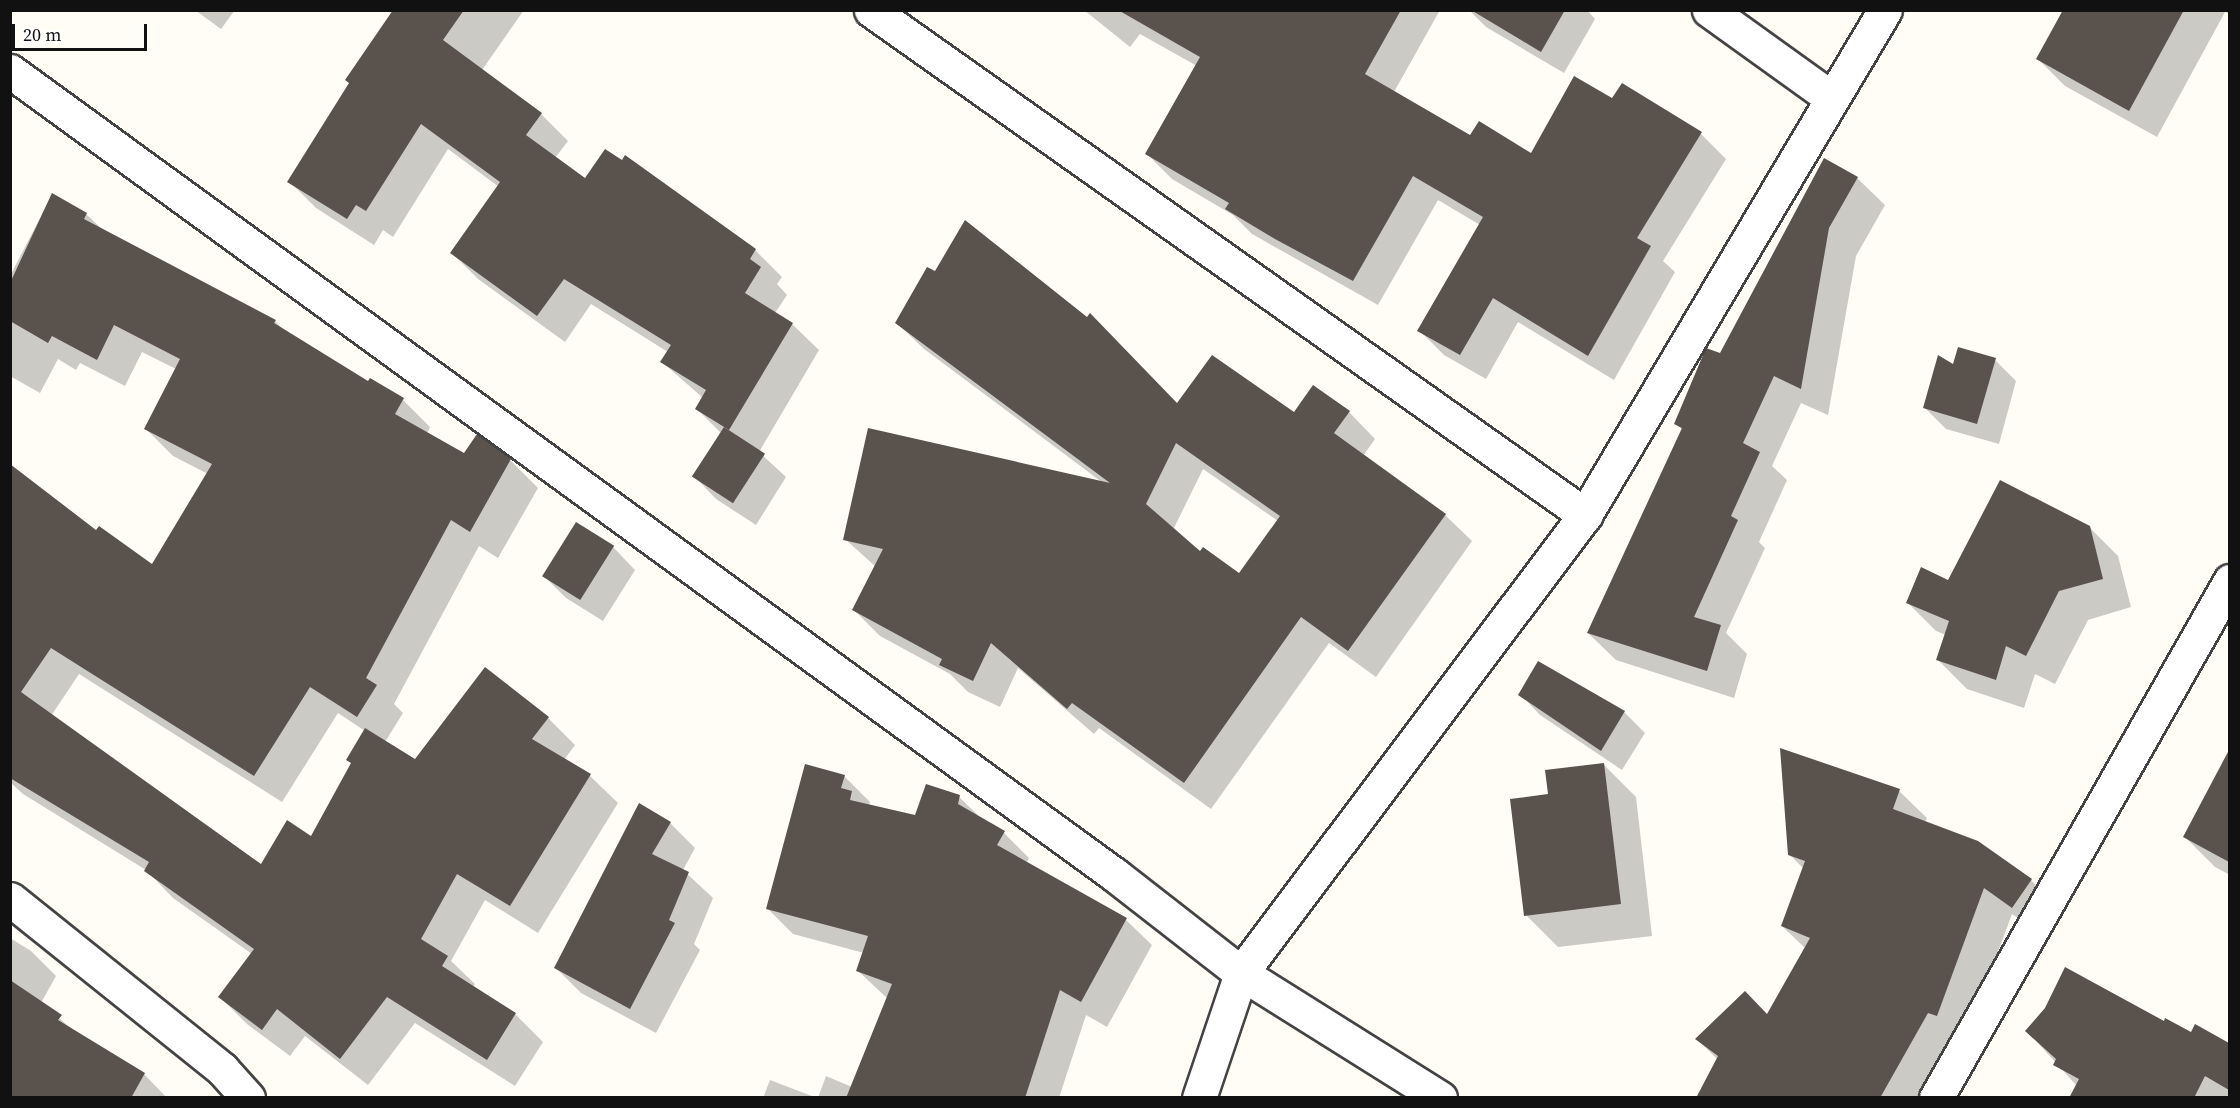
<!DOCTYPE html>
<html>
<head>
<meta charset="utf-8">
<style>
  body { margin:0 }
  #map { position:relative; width:2240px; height:1108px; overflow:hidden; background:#fffdf5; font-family:"Source Serif 4",serif }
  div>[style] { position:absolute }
  .shadow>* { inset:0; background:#0003 }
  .building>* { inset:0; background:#5a524d; transform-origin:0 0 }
  .roads { filter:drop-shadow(2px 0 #444) drop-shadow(-2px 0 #444) drop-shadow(0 2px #444) drop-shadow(0 -2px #444) }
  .minor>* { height:33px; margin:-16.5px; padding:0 16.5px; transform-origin:16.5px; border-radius:16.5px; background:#fff }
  span { translate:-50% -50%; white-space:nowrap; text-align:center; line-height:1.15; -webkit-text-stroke:6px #fff; paint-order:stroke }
  .frame { position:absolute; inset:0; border:12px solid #111; pointer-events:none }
  .scale { position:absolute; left:12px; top:24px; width:135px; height:27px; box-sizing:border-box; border:3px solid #111; border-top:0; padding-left:8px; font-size:18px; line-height:21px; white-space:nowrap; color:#111; -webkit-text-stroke:4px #fff; paint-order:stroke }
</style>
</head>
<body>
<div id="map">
  <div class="shadow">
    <i style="clip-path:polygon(195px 10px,235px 10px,221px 29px)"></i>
    <i style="clip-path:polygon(395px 10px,524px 10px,482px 70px,541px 114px,568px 141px,555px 158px,585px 180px,755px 250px,782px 277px,777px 284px,787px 295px,775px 313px,792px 324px,819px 350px,759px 452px,786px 477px,756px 525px,716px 499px,694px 476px,722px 434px,697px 409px,703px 398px,662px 362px,668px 352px,591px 304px,565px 342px,478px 279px,451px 252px,499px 187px,448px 149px,393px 237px,383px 230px,374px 245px,316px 208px,289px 181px)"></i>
    <i style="clip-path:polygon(1084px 10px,1440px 10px,1394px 92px,1471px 137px,1531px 155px,1613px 100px,1623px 85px,1701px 134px,1726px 159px,1663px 261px,1675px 272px,1614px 380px,1518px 322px,1486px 379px,1444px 355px,1419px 330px,1480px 225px,1438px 200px,1378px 305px,1252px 234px,1233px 215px,1172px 179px,1147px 154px,1197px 66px,1140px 34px,1130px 47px)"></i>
    <i style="clip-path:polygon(1469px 10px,1587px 10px,1595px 19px,1564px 73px,1486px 27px)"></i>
    <i style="clip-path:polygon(2063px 10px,2230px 10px,2230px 14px,2225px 12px,2157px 137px,2065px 86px,2038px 59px)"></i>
    <i style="clip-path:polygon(1857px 178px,1885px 205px,1856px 256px,1828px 415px,1801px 403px,1772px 466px,1787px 480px,1759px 542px,1765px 548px,1726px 633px,1747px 654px,1734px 698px,1616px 660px,1588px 633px,1682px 430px,1676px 423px,1721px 355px)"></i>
    <i style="clip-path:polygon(evenodd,52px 195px,86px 214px,103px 230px,275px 321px,287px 333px,369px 383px,403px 400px,430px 427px,427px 434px,465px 455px,477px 436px,510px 460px,538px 488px,498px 558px,479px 546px,394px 704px,403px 713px,385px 742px,416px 761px,548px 718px,575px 745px,564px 760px,590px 776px,618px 803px,538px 933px,485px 900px,451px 961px,475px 984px,473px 987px,515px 1014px,543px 1042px,515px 1086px,415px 1023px,368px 1085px,305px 1036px,290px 1056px,247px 1024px,220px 997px,252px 954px,173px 898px,146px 870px,23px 794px,10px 782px,10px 465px,96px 532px,153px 566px,208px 474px,173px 456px,146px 429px,176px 369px,142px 352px,125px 386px,80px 363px,76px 370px,58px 359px,40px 393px,10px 376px,10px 276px,52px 195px,79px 674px,282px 802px,338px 713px,365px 731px,352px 764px,312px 838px,261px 866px,51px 716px,79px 674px)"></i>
    <i style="clip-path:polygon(evenodd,897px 323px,1178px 405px,1294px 414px,1349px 412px,1375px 439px,1363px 456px,1445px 515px,1472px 541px,1376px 677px,1329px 643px,1211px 809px,1099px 728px,1094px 734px,1018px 668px,1000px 707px,968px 692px,950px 674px,880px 636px,854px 610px,876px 567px,845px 539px,1103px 483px,924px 349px,897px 323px,1203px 469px,1278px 521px,1239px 575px,1201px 553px,1173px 530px,1203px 469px)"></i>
    <i style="clip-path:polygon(1995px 360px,2016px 381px,1999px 444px,1946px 429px,1924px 407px,1954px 366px)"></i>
    <i style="clip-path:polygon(2089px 527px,2118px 556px,2131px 607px,2088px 620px,2055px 684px,2035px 674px,2024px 708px,1967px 689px,1938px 660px,1946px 635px,1936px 631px,1908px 603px,1949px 582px)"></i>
    <i style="clip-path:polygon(613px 547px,635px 570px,603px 621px,566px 598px,544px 576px)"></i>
    <i style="clip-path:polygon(1539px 663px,1624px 712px,1645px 733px,1622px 770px,1540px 715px,1520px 694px)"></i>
    <i style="clip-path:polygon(1782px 750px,1899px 791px,1927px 818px,1925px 823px,2031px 880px,2058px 908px,2040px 934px,2012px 914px,1964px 1043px,1922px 1098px,1698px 1098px,1719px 1061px,1697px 1039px,1768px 1016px,1806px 949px,1782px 926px,1804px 869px,1789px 854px)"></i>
    <i style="clip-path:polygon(1604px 765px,1636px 797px,1652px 936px,1558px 947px,1526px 915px,1550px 796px)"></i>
    <i style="clip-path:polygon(844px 776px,870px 802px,869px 806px,916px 817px,959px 797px,983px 820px,1004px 833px,1029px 858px,1026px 864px,1126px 920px,1152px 945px,1107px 1027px,1086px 1015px,1059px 1098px,818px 1098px,826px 1076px,852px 1087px,887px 998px,858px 971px,864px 953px,793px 934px,768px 909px)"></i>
    <i style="clip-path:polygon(2230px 782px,2230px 875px,2215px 867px,2185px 837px,2222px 796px)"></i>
    <i style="clip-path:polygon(670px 823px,695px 848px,683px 870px,713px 898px,694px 944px,700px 950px,656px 1033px,581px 993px,556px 968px)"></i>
    <i style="clip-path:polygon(10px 938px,31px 951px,56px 976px,41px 1003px,79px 1035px,144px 1074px,167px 1098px,10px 1098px)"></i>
    <i style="clip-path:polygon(2164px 1023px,2192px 1034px,2196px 1026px,2230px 1045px,2230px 1098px,2071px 1098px,2077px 1086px,2027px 1031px)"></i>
    <i style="clip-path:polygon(770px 1080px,817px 1098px,763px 1098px)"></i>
  </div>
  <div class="building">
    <i style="clip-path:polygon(393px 10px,464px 10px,443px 40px,542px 113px,526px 135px,585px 178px,605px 149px,622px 160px,625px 155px,756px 249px,750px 259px,761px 267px,745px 293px,793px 323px,729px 430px,695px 409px,706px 390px,660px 362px,671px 345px,564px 279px,537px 316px,450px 253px,500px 182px,421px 124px,366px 211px,356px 205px,347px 219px,287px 182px,349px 83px,345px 80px)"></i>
    <i style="clip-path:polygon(1118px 10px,1401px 10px,1365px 74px,1470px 135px,1479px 121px,1531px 153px,1574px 76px,1612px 98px,1622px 83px,1702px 132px,1637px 238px,1651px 246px,1588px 356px,1493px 298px,1460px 355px,1417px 331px,1483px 217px,1413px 176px,1353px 281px,1275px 239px,1225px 209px,1229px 203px,1145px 154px,1200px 57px)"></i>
    <i style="clip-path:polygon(1471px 10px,1565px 10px,1541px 52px)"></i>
    <i style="clip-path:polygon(2063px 10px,2184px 10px,2129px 111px,2036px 59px)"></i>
    <i style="clip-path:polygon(1824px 158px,1858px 177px,1829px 228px,1801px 389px,1774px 376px,1743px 443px,1760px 452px,1731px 516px,1738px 520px,1694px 617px,1721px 625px,1707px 671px,1587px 633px,1682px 428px,1674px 424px,1706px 348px,1720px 353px)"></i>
    <i style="clip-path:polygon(52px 193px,87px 213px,84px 219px,276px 320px,274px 323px,368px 381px,370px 378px,404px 398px,395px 414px,464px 453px,477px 434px,511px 459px,470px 532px,451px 520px,366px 678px,377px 685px,357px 717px,310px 687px,254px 776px,51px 648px,21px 692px,261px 864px,287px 820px,311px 836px,351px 763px,346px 760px,365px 728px,415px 759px,485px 667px,549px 717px,532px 739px,591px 774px,510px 906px,457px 874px,421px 939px,448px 956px,442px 966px,516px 1013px,487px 1060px,387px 997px,340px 1059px,277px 1009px,262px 1030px,218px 997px,254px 949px,144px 871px,149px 862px,10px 778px,10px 464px,96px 530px,99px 526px,152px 564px,212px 464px,144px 429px,180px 359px,114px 325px,97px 360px,52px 336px,48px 343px,10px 321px,10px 283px)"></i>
    <i style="clip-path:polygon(evenodd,965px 220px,1087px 317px,1090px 313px,1177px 403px,1212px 355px,1294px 412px,1313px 385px,1350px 411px,1334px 433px,1446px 514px,1348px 651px,1301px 617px,1184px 783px,1072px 703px,1067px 709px,991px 643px,973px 681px,939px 665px,942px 659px,852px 610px,883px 549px,843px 540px,868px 428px,1110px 483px,895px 323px,927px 267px,935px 271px,965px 220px,1176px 443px,1280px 516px,1239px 573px,1203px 547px,1200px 551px,1146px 504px,1176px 443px)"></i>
    <i style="clip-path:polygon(1958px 347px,1996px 358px,1977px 424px,1923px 408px,1938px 355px,1953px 364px)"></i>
    <i style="left:724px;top:427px;width:49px;height:59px;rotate:33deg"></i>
    <i style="clip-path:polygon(2000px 480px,2090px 526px,2103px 579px,2059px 591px,2026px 656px,2006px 646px,1996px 680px,1936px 660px,1949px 621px,1906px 603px,1921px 567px,1948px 580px)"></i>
    <i style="left:576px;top:522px;width:45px;height:64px;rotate:32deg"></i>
    <i style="clip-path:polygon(1538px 661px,1625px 711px,1601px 751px,1518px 695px)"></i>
    <i style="clip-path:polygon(1780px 748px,1900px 789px,1893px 809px,1978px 841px,2032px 879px,2012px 908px,1984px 888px,1937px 1016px,1928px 1013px,1880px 1098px,1696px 1098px,1718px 1056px,1695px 1039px,1745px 991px,1767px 1014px,1810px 938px,1781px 926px,1805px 861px,1788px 855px)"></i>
    <i style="clip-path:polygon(2229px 750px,2229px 862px,2183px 837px)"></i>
    <i style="clip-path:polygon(1604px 763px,1621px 904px,1524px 916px,1510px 799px,1548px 794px,1545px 770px)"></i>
    <i style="clip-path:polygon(805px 764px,845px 775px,841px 788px,852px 791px,850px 800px,915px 815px,926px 784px,960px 795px,958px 804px,1005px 831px,997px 845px,1127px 918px,1081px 1002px,1060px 990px,1025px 1098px,846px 1098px,892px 984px,856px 971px,868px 936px,766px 909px)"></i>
    <i style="clip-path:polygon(639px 803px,671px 822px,652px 854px,689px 872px,669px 920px,675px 923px,630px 1009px,554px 968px)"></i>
    <i style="clip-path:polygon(2065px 967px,2164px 1021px,2165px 1018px,2191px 1032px,2195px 1024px,2229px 1043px,2229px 1090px,2205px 1076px,2194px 1098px,2069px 1098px,2079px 1079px,2053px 1065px,2056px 1059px,2025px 1031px,2045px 1008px)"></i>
    <i style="clip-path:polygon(10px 980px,62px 1015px,58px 1020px,145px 1073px,131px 1098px,10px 1098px)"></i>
  </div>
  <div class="roads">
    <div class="minor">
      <i style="left:871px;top:10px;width:875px;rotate:35.27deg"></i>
      <i style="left:1709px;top:10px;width:149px;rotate:35.7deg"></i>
      <i style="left:10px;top:71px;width:1367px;rotate:36.04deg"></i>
      <i style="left:1115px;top:875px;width:160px;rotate:37.9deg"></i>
      <i style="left:1241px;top:973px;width:235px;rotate:32.1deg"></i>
      <i style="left:10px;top:899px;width:272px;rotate:38.7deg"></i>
      <i style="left:222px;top:1069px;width:39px;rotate:48deg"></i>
      <i style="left:1199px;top:1098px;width:132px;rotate:-71.4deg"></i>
      <i style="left:1241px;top:973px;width:573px;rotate:-53.09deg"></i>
      <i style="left:1585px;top:515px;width:587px;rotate:-59.29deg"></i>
      <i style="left:1936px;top:1098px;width:595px;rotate:-60.37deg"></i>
    </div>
  </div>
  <div class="frame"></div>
  <div class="scale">20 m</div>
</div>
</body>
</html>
